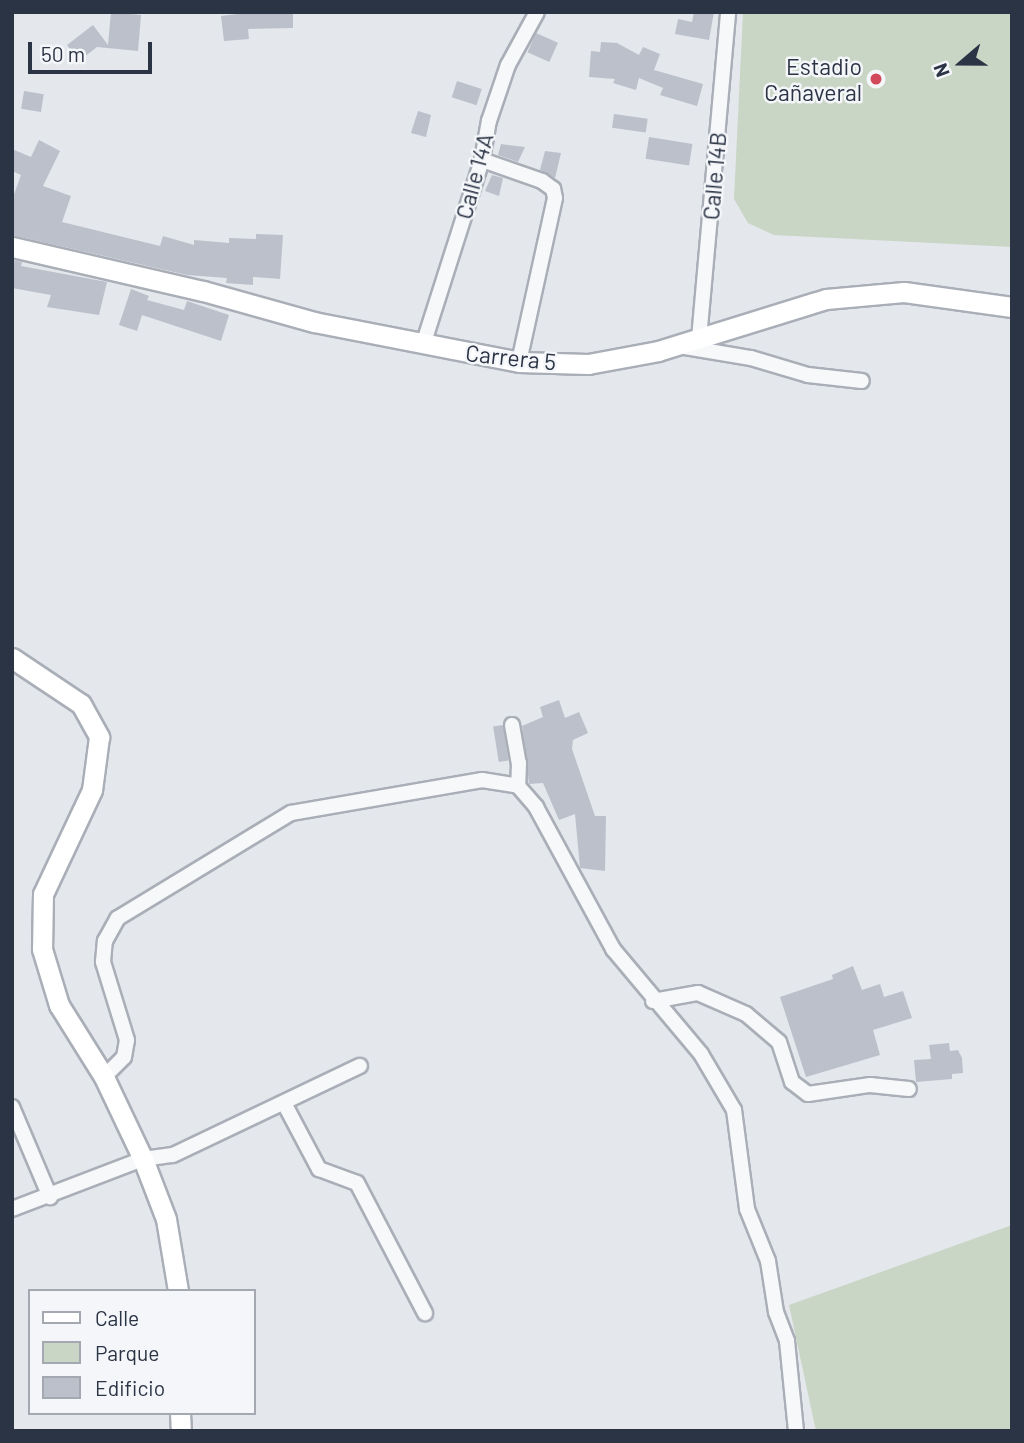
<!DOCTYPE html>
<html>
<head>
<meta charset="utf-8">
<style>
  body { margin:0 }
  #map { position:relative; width:1024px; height:1443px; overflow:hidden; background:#e4e7ec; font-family:Barlow,sans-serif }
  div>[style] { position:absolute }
  .green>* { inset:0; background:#c9d6c5 }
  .building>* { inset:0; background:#bbc0ca; transform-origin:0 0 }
  .roads { filter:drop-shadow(2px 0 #a9aeb7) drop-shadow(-2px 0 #a9aeb7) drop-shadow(0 2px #a9aeb7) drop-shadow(0 -2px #a9aeb7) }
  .street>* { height:14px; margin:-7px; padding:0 7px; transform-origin:7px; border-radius:7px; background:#f7f8fa }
  .secondary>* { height:19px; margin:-9.5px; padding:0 9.5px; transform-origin:9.5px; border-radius:9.5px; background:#fff }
  .dots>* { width:19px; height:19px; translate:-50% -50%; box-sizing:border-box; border:4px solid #f4f6f9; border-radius:50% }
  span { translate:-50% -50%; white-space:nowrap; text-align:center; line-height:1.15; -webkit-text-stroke:5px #f4f6f9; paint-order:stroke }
  .poi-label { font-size:23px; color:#2b3445 }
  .right { translate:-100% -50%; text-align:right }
  .street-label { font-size:23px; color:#2b3445 }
  .frame { position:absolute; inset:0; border:14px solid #2b3445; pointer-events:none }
  .legend { position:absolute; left:28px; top:1289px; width:228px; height:126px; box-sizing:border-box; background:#f4f6f9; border:2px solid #a4a8b1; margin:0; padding:9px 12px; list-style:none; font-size:21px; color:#2b3445 }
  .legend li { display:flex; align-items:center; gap:14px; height:35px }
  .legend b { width:35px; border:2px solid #a4a8b1 }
  .north { position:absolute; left:926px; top:28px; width:70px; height:70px; -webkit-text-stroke:5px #f4f6f9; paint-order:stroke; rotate:250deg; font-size:19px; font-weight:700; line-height:28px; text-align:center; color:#2b3445 }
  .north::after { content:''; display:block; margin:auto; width:24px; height:32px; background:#2b3445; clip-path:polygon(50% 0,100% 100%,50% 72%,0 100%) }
  .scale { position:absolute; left:28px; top:42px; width:124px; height:32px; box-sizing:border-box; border:4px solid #2b3445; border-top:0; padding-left:9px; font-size:21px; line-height:24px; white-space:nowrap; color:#2b3445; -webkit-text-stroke:5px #f4f6f9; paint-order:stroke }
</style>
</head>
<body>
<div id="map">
  <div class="green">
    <i style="clip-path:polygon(743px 12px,1012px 12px,1012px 247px,774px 235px,748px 223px,734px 199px)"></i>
    <i style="clip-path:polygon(1012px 1225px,1012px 1431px,816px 1431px,789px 1305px)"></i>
  </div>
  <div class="building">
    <i style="clip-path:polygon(111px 12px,141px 15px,138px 51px,97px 47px,79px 61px,67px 45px,93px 25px,108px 45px)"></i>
    <i style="clip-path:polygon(253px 12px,293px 12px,293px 28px,248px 29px,249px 39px,224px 41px,221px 16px)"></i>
    <i style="clip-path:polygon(694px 12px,714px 12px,709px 40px,675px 34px,678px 19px,692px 22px)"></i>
    <i style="left:536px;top:33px;width:24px;height:21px;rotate:24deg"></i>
    <i style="clip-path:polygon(601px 42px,617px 43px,639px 55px,643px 47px,660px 54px,654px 70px,703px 84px,697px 106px,660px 95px,663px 88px,639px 78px,636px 90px,613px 83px,615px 79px,589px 77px,591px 51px,600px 52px)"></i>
    <i style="left:457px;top:81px;width:26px;height:17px;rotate:18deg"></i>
    <i style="left:24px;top:91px;width:20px;height:18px;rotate:9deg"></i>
    <i style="clip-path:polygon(418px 111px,431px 115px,426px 137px,411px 133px)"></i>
    <i style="left:614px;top:114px;width:34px;height:14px;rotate:8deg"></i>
    <i style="left:649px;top:137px;width:44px;height:22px;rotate:9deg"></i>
    <i style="clip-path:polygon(39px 140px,60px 151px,43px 186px,71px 196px,62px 222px,160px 246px,163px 236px,194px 245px,194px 240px,229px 243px,229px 238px,256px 239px,256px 234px,283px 235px,280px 279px,253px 277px,253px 285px,226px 283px,227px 278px,187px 275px,12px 235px,12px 200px,21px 175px,12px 171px,12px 149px,31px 157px)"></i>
    <i style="clip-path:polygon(501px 144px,525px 147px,518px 162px,498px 155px)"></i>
    <i style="clip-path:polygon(545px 151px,561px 153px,555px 178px,540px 170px)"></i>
    <i style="clip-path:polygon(492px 175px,503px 178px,499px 196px,485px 191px)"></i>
    <i style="clip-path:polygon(12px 260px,22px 262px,21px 266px,107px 282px,99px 315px,47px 307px,51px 295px,12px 288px)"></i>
    <i style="clip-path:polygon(131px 289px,149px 296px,147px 300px,184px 310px,187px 301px,229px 315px,221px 341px,142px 315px,137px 331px,119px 325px)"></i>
    <i style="clip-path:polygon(559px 700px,565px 718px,579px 712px,588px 733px,573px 740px,572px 749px,595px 816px,606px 816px,605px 871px,580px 868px,575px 814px,559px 820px,543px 783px,529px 784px,522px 726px,543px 717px,540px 707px)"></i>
    <i style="left:503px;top:725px;width:36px;height:10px;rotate:81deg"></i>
    <i style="clip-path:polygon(853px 966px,862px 990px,880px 984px,884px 997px,903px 991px,912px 1018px,873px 1030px,880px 1055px,806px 1077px,780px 997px,833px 979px,832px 975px)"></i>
    <i style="clip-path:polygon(949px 1043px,950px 1051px,958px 1050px,962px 1058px,963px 1073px,952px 1074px,952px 1079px,916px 1082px,914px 1060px,931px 1059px,929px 1045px)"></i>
  </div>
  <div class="roads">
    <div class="street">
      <i style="left:482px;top:160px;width:64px;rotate:19.3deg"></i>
      <i style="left:542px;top:181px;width:14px;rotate:36deg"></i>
      <i style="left:553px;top:189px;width:9px;rotate:77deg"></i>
      <i style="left:555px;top:198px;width:168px;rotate:102.4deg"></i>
      <i style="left:699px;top:339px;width:328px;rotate:-84.9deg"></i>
      <i style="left:423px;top:345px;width:194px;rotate:-72.3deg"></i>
      <i style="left:482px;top:160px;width:40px;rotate:-80deg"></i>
      <i style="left:489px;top:121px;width:59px;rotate:-71.3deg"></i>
      <i style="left:508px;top:65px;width:60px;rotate:-61.3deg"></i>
      <i style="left:685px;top:347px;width:67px;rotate:9.5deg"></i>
      <i style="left:751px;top:358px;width:59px;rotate:16.6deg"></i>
      <i style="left:808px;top:375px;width:54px;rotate:6.3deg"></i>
      <i style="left:512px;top:725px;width:39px;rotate:80deg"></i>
      <i style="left:519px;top:763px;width:23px;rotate:92deg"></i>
      <i style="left:653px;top:1001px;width:46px;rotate:-10.1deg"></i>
      <i style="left:698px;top:993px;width:52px;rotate:23.6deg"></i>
      <i style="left:746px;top:1014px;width:43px;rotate:40.3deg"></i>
      <i style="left:779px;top:1042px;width:42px;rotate:72deg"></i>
      <i style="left:792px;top:1082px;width:20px;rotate:37deg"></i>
      <i style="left:808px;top:1094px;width:63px;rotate:-8.3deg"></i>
      <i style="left:870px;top:1085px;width:39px;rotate:6deg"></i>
      <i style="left:104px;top:1077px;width:28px;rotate:-45deg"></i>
      <i style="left:124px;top:1057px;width:17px;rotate:-80deg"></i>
      <i style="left:127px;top:1040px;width:82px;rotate:-107.1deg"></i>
      <i style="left:103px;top:962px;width:21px;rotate:-85deg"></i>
      <i style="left:105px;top:941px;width:26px;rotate:-61deg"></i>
      <i style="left:118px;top:918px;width:202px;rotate:-31.3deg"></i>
      <i style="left:291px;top:813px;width:194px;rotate:-9.8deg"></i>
      <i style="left:482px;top:780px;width:36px;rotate:9deg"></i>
      <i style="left:518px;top:786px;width:28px;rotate:49deg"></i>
      <i style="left:536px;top:807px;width:162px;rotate:61.5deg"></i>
      <i style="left:613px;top:949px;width:137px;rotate:50deg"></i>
      <i style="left:701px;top:1054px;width:65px;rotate:59.5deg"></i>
      <i style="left:734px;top:1110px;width:100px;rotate:82.5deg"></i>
      <i style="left:747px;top:1209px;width:56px;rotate:68deg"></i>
      <i style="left:768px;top:1261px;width:52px;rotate:81.1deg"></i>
      <i style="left:776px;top:1312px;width:31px;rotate:69deg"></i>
      <i style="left:787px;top:1341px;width:90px;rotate:84.3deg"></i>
      <i style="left:284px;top:1103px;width:75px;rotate:62.1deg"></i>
      <i style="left:319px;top:1169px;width:40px;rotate:20.2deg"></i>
      <i style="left:357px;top:1183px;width:147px;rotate:62.4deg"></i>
      <i style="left:12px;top:1107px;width:98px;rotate:67.1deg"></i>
      <i style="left:12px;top:1209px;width:140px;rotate:-20.9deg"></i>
      <i style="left:143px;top:1159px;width:30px;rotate:-8deg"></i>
      <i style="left:173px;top:1155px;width:207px;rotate:-25.5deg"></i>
    </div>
    <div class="secondary">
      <i style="left:12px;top:247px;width:196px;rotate:13deg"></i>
      <i style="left:203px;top:291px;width:115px;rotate:15.6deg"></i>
      <i style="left:314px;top:322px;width:209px;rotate:11deg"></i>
      <i style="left:519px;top:362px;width:69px;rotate:1.7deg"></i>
      <i style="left:588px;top:364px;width:71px;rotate:-10.5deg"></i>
      <i style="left:658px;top:351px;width:176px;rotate:-17.2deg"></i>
      <i style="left:826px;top:299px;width:78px;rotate:-5.1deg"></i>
      <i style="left:904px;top:292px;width:109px;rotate:7.9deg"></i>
      <i style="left:12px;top:658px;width:83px;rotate:33.7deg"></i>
      <i style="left:81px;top:704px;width:38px;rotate:61deg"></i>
      <i style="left:99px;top:737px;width:53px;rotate:97.5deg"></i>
      <i style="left:92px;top:790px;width:115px;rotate:115.2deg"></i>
      <i style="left:43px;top:894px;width:55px;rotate:91deg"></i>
      <i style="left:42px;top:949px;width:59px;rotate:73.1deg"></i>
      <i style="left:59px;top:1005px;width:85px;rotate:58deg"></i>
      <i style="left:104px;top:1077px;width:91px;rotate:64.6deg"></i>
      <i style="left:143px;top:1159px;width:64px;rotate:69deg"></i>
      <i style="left:166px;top:1219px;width:73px;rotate:80.5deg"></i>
      <i style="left:180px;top:1413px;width:18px;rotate:87deg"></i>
    </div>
  </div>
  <div class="dots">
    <i style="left:876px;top:79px;background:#d1495b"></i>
  </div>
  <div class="poi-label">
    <span class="right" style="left:862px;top:79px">Estadio<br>Cañaveral</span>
  </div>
  <div class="street-label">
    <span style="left:474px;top:176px;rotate:-75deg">Calle 14A</span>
    <span style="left:714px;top:176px;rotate:-85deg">Calle 14B</span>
    <span style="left:511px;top:357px;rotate:6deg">Carrera 5</span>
  </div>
  <div class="frame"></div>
  <ul class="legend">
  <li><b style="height:9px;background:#fff"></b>Calle</li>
  <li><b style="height:19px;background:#c9d6c5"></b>Parque</li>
  <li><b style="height:19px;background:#bbc0ca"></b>Edificio</li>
  </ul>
  <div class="north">N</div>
  <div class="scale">50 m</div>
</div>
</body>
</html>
